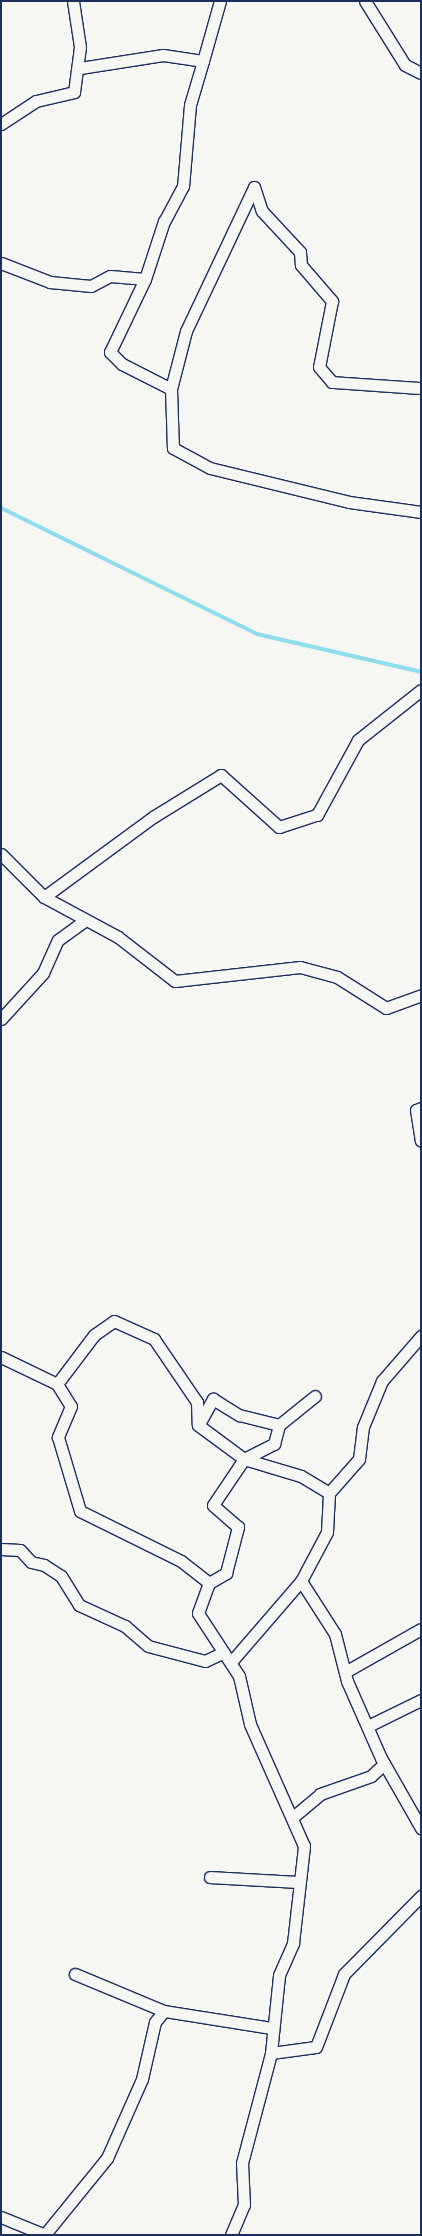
<!DOCTYPE html>
<html>
<head>
<meta charset="utf-8">
<style>
  body { margin:0 }
  #map { position:relative; width:422px; height:2236px; overflow:hidden; background:#f6f6f2; font-family:Mali,sans-serif }
  div>[style] { position:absolute }
  .stream>* { height:4px; margin:-2px; padding:0 2px; transform-origin:2px; border-radius:2px; background:#8fdcee }
  .roads { filter:drop-shadow(1px 0 #1b2f5e) drop-shadow(-1px 0 #1b2f5e) drop-shadow(0 1px #1b2f5e) drop-shadow(0 -1px #1b2f5e) }
  .street>* { height:11px; margin:-5.5px; padding:0 5.5px; transform-origin:5.5px; border-radius:5.5px; background:#f6f6f2 }
  span { translate:-50% -50%; white-space:nowrap; text-align:center; line-height:1.15; -webkit-text-stroke:4.5px #f6f6f2; paint-order:stroke }
  .frame { position:absolute; inset:0; border:2px solid #1b2f5e; pointer-events:none }
</style>
</head>
<body>
<div id="map">
  <div class="stream">
    <i style="left:1px;top:508px;width:285px;rotate:26.2deg"></i>
    <i style="left:257px;top:634px;width:168px;rotate:13deg"></i>
  </div>
  <div class="roads">
    <div class="street">
      <i style="left:365px;top:1px;width:75px;rotate:58deg"></i>
      <i style="left:405px;top:65px;width:18px;rotate:27deg"></i>
      <i style="left:203px;top:61px;width:46px;rotate:106.5deg"></i>
      <i style="left:190px;top:105px;width:81px;rotate:94.9deg"></i>
      <i style="left:183px;top:186px;width:40px;rotate:118deg"></i>
      <i style="left:164px;top:221px;width:61px;rotate:108.1deg"></i>
      <i style="left:145px;top:279px;width:81px;rotate:115.6deg"></i>
      <i style="left:110px;top:352px;width:17px;rotate:45deg"></i>
      <i style="left:122px;top:364px;width:55px;rotate:27deg"></i>
      <i style="left:171px;top:389px;width:59px;rotate:88.1deg"></i>
      <i style="left:173px;top:448px;width:42px;rotate:28.4deg"></i>
      <i style="left:210px;top:468px;width:143px;rotate:13.7deg"></i>
      <i style="left:349px;top:502px;width:73px;rotate:7.9deg"></i>
      <i style="left:80px;top:68px;width:84px;rotate:-8.9deg"></i>
      <i style="left:163px;top:55px;width:40px;rotate:8.5deg"></i>
      <i style="left:203px;top:61px;width:62px;rotate:-74.2deg"></i>
      <i style="left:1px;top:124px;width:42px;rotate:-33.3deg"></i>
      <i style="left:36px;top:101px;width:39px;rotate:-13deg"></i>
      <i style="left:74px;top:92px;width:45px;rotate:-82.4deg"></i>
      <i style="left:80px;top:47px;width:47px;rotate:-98.7deg"></i>
      <i style="left:1px;top:263px;width:53px;rotate:21.2deg"></i>
      <i style="left:50px;top:282px;width:41px;rotate:5.6deg"></i>
      <i style="left:91px;top:286px;width:21px;rotate:-28deg"></i>
      <i style="left:110px;top:276px;width:35px;rotate:5deg"></i>
      <i style="left:171px;top:389px;width:60px;rotate:-75.5deg"></i>
      <i style="left:186px;top:331px;width:159px;rotate:-64.7deg"></i>
      <i style="left:254px;top:187px;width:25px;rotate:72deg"></i>
      <i style="left:262px;top:211px;width:56px;rotate:47.2deg"></i>
      <i style="left:300px;top:252px;width:13px;rotate:86deg"></i>
      <i style="left:301px;top:265px;width:48px;rotate:49.3deg"></i>
      <i style="left:332px;top:301px;width:67px;rotate:101.1deg"></i>
      <i style="left:319px;top:367px;width:20px;rotate:49deg"></i>
      <i style="left:332px;top:382px;width:89px;rotate:3.9deg"></i>
      <i style="left:1px;top:854px;width:61px;rotate:45deg"></i>
      <i style="left:44px;top:897px;width:84px;rotate:28.4deg"></i>
      <i style="left:118px;top:937px;width:72px;rotate:37.7deg"></i>
      <i style="left:175px;top:981px;width:126px;rotate:-6.4deg"></i>
      <i style="left:300px;top:967px;width:38px;rotate:15deg"></i>
      <i style="left:337px;top:977px;width:58px;rotate:32.3deg"></i>
      <i style="left:386px;top:1008px;width:37px;rotate:-20deg"></i>
      <i style="left:44px;top:897px;width:135px;rotate:-36.3deg"></i>
      <i style="left:153px;top:817px;width:80px;rotate:-31.7deg"></i>
      <i style="left:221px;top:775px;width:78px;rotate:41.9deg"></i>
      <i style="left:279px;top:827px;width:40px;rotate:-18deg"></i>
      <i style="left:317px;top:815px;width:85px;rotate:-61.3deg"></i>
      <i style="left:358px;top:740px;width:80px;rotate:-38.4deg"></i>
      <i style="left:1px;top:1019px;width:62px;rotate:-47.6deg"></i>
      <i style="left:43px;top:973px;width:36px;rotate:-66deg"></i>
      <i style="left:58px;top:940px;width:34px;rotate:-36deg"></i>
      <i style="left:421px;top:1108px;width:5px;rotate:158deg"></i>
      <i style="left:416px;top:1110px;width:31px;rotate:81deg"></i>
      <i style="left:1px;top:1357px;width:62px;rotate:25.7deg"></i>
      <i style="left:57px;top:1384px;width:26px;rotate:58deg"></i>
      <i style="left:71px;top:1406px;width:34px;rotate:113deg"></i>
      <i style="left:58px;top:1437px;width:77px;rotate:73.4deg"></i>
      <i style="left:80px;top:1511px;width:113px;rotate:26.3deg"></i>
      <i style="left:181px;top:1561px;width:36px;rotate:38deg"></i>
      <i style="left:57px;top:1384px;width:61px;rotate:-52.9deg"></i>
      <i style="left:94px;top:1335px;width:24px;rotate:-35deg"></i>
      <i style="left:114px;top:1321px;width:44px;rotate:24.2deg"></i>
      <i style="left:154px;top:1339px;width:76px;rotate:55.7deg"></i>
      <i style="left:197px;top:1402px;width:23px;rotate:88deg"></i>
      <i style="left:198px;top:1425px;width:57px;rotate:36.5deg"></i>
      <i style="left:244px;top:1459px;width:59px;rotate:16.6deg"></i>
      <i style="left:301px;top:1476px;width:33px;rotate:31deg"></i>
      <i style="left:199px;top:1424px;width:29px;rotate:-61deg"></i>
      <i style="left:213px;top:1399px;width:31px;rotate:32deg"></i>
      <i style="left:239px;top:1415px;width:41px;rotate:14deg"></i>
      <i style="left:1px;top:1549px;width:19px;rotate:3deg"></i>
      <i style="left:20px;top:1550px;width:16px;rotate:47deg"></i>
      <i style="left:31px;top:1562px;width:13px;rotate:13deg"></i>
      <i style="left:44px;top:1565px;width:20px;rotate:33deg"></i>
      <i style="left:61px;top:1576px;width:34px;rotate:58deg"></i>
      <i style="left:79px;top:1605px;width:51px;rotate:24.5deg"></i>
      <i style="left:125px;top:1626px;width:30px;rotate:41deg"></i>
      <i style="left:148px;top:1646px;width:59px;rotate:14.7deg"></i>
      <i style="left:205px;top:1661px;width:19px;rotate:-25deg"></i>
      <i style="left:301px;top:1581px;width:63px;rotate:57.3deg"></i>
      <i style="left:335px;top:1634px;width:49px;rotate:75.7deg"></i>
      <i style="left:347px;top:1681px;width:84px;rotate:66.2deg"></i>
      <i style="left:381px;top:1758px;width:81px;rotate:60.3deg"></i>
      <i style="left:231px;top:1662px;width:107px;rotate:-49.2deg"></i>
      <i style="left:301px;top:1581px;width:55px;rotate:-62deg"></i>
      <i style="left:327px;top:1532px;width:39px;rotate:-87deg"></i>
      <i style="left:329px;top:1493px;width:45px;rotate:-48.6deg"></i>
      <i style="left:359px;top:1459px;width:32px;rotate:-83deg"></i>
      <i style="left:363px;top:1427px;width:50px;rotate:-67.6deg"></i>
      <i style="left:382px;top:1381px;width:60px;rotate:-49.1deg"></i>
      <i style="left:345px;top:1672px;width:87px;rotate:-29.5deg"></i>
      <i style="left:370px;top:1725px;width:57px;rotate:-26.1deg"></i>
      <i style="left:293px;top:1817px;width:35px;rotate:-40deg"></i>
      <i style="left:320px;top:1794px;width:54px;rotate:-19.4deg"></i>
      <i style="left:371px;top:1776px;width:18px;rotate:-43deg"></i>
      <i style="left:210px;top:1877px;width:87px;rotate:3.3deg"></i>
      <i style="left:75px;top:1974px;width:96px;rotate:22.6deg"></i>
      <i style="left:271px;top:2053px;width:45px;rotate:-7.6deg"></i>
      <i style="left:316px;top:2047px;width:78px;rotate:-69deg"></i>
      <i style="left:344px;top:1974px;width:110px;rotate:-45.4deg"></i>
      <i style="left:1px;top:2217px;width:48px;rotate:22.2deg"></i>
      <i style="left:46px;top:2233px;width:97px;rotate:-50.9deg"></i>
      <i style="left:107px;top:2158px;width:86px;rotate:-66.1deg"></i>
      <i style="left:142px;top:2079px;width:58px;rotate:-77.2deg"></i>
      <i style="left:155px;top:2022px;width:14px;rotate:-51deg"></i>
      <i style="left:164px;top:2011px;width:108px;rotate:9deg"></i>
      <i style="left:231px;top:2235px;width:33px;rotate:-67deg"></i>
      <i style="left:244px;top:2205px;width:42px;rotate:-92.7deg"></i>
      <i style="left:242px;top:2163px;width:114px;rotate:-75.2deg"></i>
      <i style="left:271px;top:2053px;width:78px;rotate:-84.1deg"></i>
      <i style="left:279px;top:1975px;width:35px;rotate:-66deg"></i>
      <i style="left:293px;top:1943px;width:98px;rotate:-83.5deg"></i>
      <i style="left:304px;top:1846px;width:133px;rotate:-113.9deg"></i>
      <i style="left:250px;top:1724px;width:49px;rotate:-102.9deg"></i>
      <i style="left:239px;top:1676px;width:75px;rotate:-123.1deg"></i>
      <i style="left:198px;top:1613px;width:32px;rotate:-70deg"></i>
      <i style="left:209px;top:1583px;width:20px;rotate:-30deg"></i>
      <i style="left:226px;top:1573px;width:48px;rotate:-75.4deg"></i>
      <i style="left:238px;top:1527px;width:33px;rotate:-139deg"></i>
      <i style="left:213px;top:1505px;width:55px;rotate:-56deg"></i>
      <i style="left:244px;top:1459px;width:34px;rotate:-27deg"></i>
      <i style="left:274px;top:1444px;width:20px;rotate:-75deg"></i>
      <i style="left:279px;top:1425px;width:46px;rotate:-38.9deg"></i>
    </div>
  </div>
  <div class="frame"></div>
</div>
</body>
</html>
